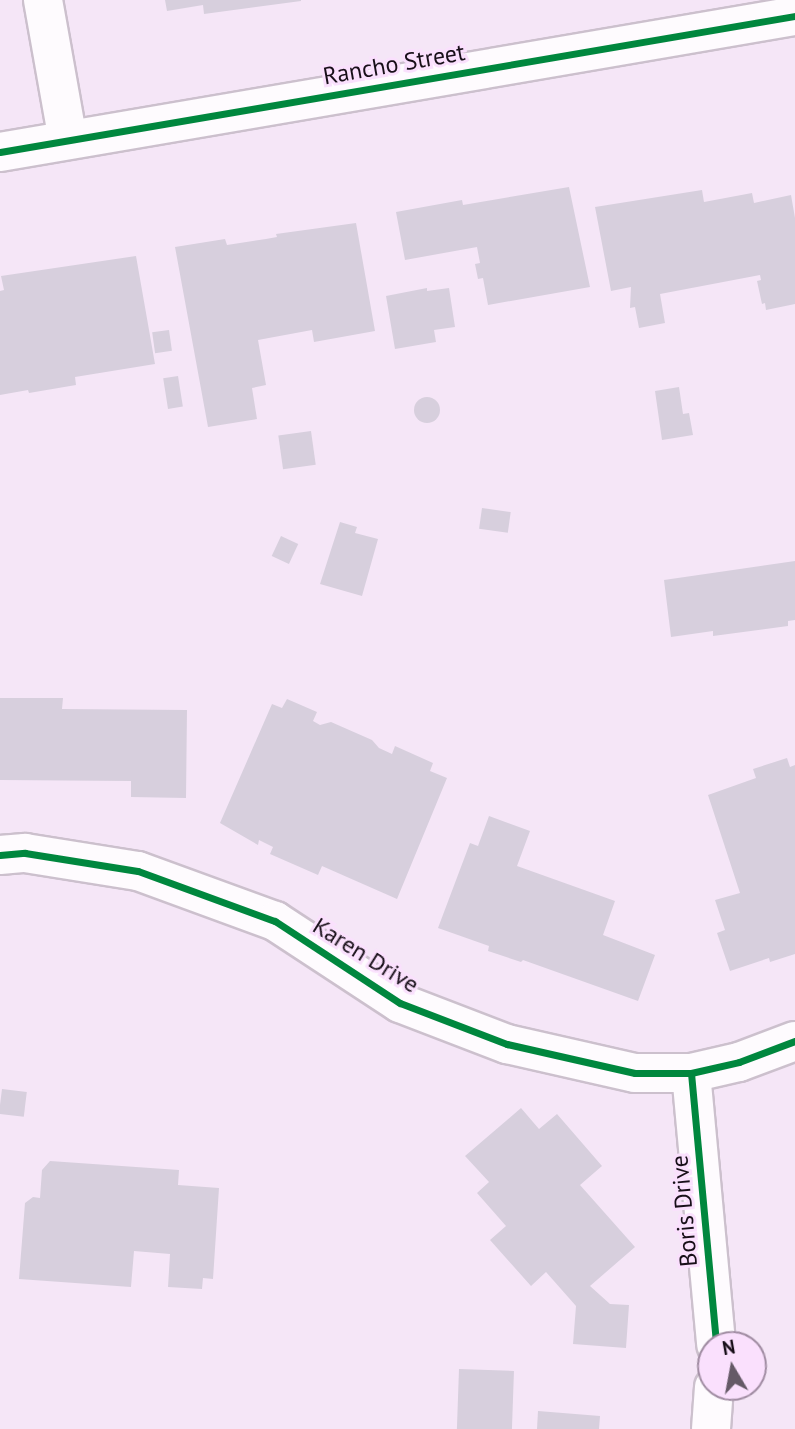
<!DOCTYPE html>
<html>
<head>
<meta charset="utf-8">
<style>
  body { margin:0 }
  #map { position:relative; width:795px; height:1429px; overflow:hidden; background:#f5e6f7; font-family:"PT Sans",sans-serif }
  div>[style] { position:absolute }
  .building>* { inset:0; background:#d7cfdd; transform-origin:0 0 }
  .round { border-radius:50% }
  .roads { filter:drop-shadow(2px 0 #ccc0cd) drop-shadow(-2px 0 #ccc0cd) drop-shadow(0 2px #ccc0cd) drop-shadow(0 -2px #ccc0cd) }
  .street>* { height:38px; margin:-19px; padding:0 19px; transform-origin:19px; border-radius:19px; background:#fefbfe }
  .cycleway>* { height:7px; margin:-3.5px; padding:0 3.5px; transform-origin:3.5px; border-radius:3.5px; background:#00873e }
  span { translate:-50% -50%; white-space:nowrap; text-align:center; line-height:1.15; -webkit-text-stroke:6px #fae0fd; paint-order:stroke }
  .street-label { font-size:24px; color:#180f19 }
  .north { position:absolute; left:697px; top:1331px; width:70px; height:70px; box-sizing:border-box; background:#fae0fd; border:2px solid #a08ca2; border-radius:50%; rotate:350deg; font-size:19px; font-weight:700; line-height:28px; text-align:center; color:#180f19 }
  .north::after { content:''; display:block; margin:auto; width:24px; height:32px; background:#655a67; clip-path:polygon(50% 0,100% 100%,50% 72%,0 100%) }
</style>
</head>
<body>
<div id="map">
  <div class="building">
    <i style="clip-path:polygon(165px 0,301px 0,301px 1px,204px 14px,203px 5px,167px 11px)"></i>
    <i style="clip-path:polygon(569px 187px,590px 287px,488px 305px,483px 278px,478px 279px,475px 264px,480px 263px,477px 247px,405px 260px,396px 212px,462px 200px,463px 205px)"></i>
    <i style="clip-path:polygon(702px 190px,704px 202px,752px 193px,754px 203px,791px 195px,795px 218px,795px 304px,766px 310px,765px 303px,762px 304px,757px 281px,761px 280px,760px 275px,660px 294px,665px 323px,639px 328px,635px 307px,630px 308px,631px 287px,611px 291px,595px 207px)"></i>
    <i style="clip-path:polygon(356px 223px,375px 331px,314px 342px,312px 330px,258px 340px,266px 385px,252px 388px,257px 419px,208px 427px,175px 247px,225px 239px,227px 245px,266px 239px,277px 237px,276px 234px)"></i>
    <i style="clip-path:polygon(136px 256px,155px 364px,75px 377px,76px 385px,29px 393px,28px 390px,0 395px,0 291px,4px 290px,1px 276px)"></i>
    <i style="clip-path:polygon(427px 288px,427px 291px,449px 288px,455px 327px,434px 330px,436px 342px,395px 349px,386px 296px)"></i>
    <i style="left:169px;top:330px;width:21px;height:17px;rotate:82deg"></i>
    <i style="left:178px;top:376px;width:31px;height:15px;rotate:81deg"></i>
    <i style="clip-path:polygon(679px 387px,683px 414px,689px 413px,693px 435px,662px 440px,655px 391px)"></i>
    <i class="round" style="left:414px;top:397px;width:26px;height:26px"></i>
    <i style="left:311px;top:431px;width:34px;height:33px;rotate:82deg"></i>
    <i style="left:482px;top:508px;width:29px;height:21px;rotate:8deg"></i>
    <i style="clip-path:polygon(340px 522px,357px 527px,355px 533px,378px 539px,362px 596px,320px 584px)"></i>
    <i style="left:281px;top:536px;width:19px;height:22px;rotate:25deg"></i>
    <i style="clip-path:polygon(795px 561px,795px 620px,788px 621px,788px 626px,713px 636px,713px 631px,671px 637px,664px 580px)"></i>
    <i style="clip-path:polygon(0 698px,63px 698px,62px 709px,187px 710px,186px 798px,131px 797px,131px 781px,0 780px)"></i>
    <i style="clip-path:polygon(287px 699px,317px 712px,313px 721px,320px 725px,331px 722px,372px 740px,379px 748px,392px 754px,395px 746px,433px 763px,430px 771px,447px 778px,397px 899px,322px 866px,318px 875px,270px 854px,273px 847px,259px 840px,258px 845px,220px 823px,272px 704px,282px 708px)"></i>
    <i style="clip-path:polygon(787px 758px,790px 767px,795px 765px,795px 954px,770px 962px,769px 958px,730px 971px,717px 933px,725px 930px,715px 900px,740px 893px,708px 795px,756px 778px,753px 769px)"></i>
    <i style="clip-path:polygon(489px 816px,530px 831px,517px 866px,615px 901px,603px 935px,655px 955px,638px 1001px,523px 960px,521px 962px,488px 951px,489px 946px,438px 928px,470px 843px,478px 846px)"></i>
    <i style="left:2px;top:1089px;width:25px;height:25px;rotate:7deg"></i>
    <i style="clip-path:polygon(521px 1108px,539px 1129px,557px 1114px,602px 1166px,580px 1185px,635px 1247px,590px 1286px,610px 1304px,629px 1305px,626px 1348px,573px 1344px,576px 1306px,546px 1272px,531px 1286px,490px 1240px,506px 1226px,477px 1193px,489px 1182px,465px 1156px)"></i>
    <i style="clip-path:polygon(50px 1161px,179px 1170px,178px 1185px,219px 1188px,213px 1279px,203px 1278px,202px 1289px,168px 1287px,170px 1254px,134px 1251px,131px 1287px,19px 1279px,25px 1203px,33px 1197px,40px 1198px,42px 1170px)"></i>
    <i style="left:459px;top:1369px;width:55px;height:60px;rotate:2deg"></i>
    <i style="clip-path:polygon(538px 1411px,600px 1416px,599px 1429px,537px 1429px)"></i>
  </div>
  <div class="roads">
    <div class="street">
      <i style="left:43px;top:0;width:142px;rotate:79.9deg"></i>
      <i style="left:0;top:152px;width:807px;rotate:-9.71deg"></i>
      <i style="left:0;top:855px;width:25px;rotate:-5deg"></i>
      <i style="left:25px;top:853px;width:114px;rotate:9.1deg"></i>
      <i style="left:138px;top:871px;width:146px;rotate:20.1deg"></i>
      <i style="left:275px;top:921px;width:149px;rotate:33.3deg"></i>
      <i style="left:400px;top:1003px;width:115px;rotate:21deg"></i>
      <i style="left:507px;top:1044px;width:131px;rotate:12.8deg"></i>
      <i style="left:635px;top:1073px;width:56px"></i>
      <i style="left:691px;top:1073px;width:49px;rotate:-12.9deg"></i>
      <i style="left:739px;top:1062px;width:60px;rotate:-20.6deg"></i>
      <i style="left:691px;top:1073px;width:273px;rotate:84.7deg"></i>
      <i style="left:711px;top:1429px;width:42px;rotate:-85.9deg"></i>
    </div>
  </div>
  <div class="cycleway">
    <i style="left:0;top:152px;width:807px;rotate:-9.71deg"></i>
    <i style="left:0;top:855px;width:25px;rotate:-5deg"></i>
    <i style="left:25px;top:853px;width:114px;rotate:9.1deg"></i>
    <i style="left:138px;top:871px;width:146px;rotate:20.1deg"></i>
    <i style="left:275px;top:921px;width:149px;rotate:33.3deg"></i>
    <i style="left:400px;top:1003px;width:115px;rotate:21deg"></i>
    <i style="left:507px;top:1044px;width:131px;rotate:12.8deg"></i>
    <i style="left:635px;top:1073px;width:56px"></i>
    <i style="left:691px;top:1073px;width:49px;rotate:-12.9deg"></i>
    <i style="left:739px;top:1062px;width:60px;rotate:-20.6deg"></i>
    <i style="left:691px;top:1073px;width:273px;rotate:84.7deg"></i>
  </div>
  <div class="street-label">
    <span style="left:394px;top:64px;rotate:-10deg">Rancho Street</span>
    <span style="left:366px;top:955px;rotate:32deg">Karen Drive</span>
    <span style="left:684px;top:1211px;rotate:-95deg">Boris Drive</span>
  </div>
  <div class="north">N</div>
</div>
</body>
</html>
